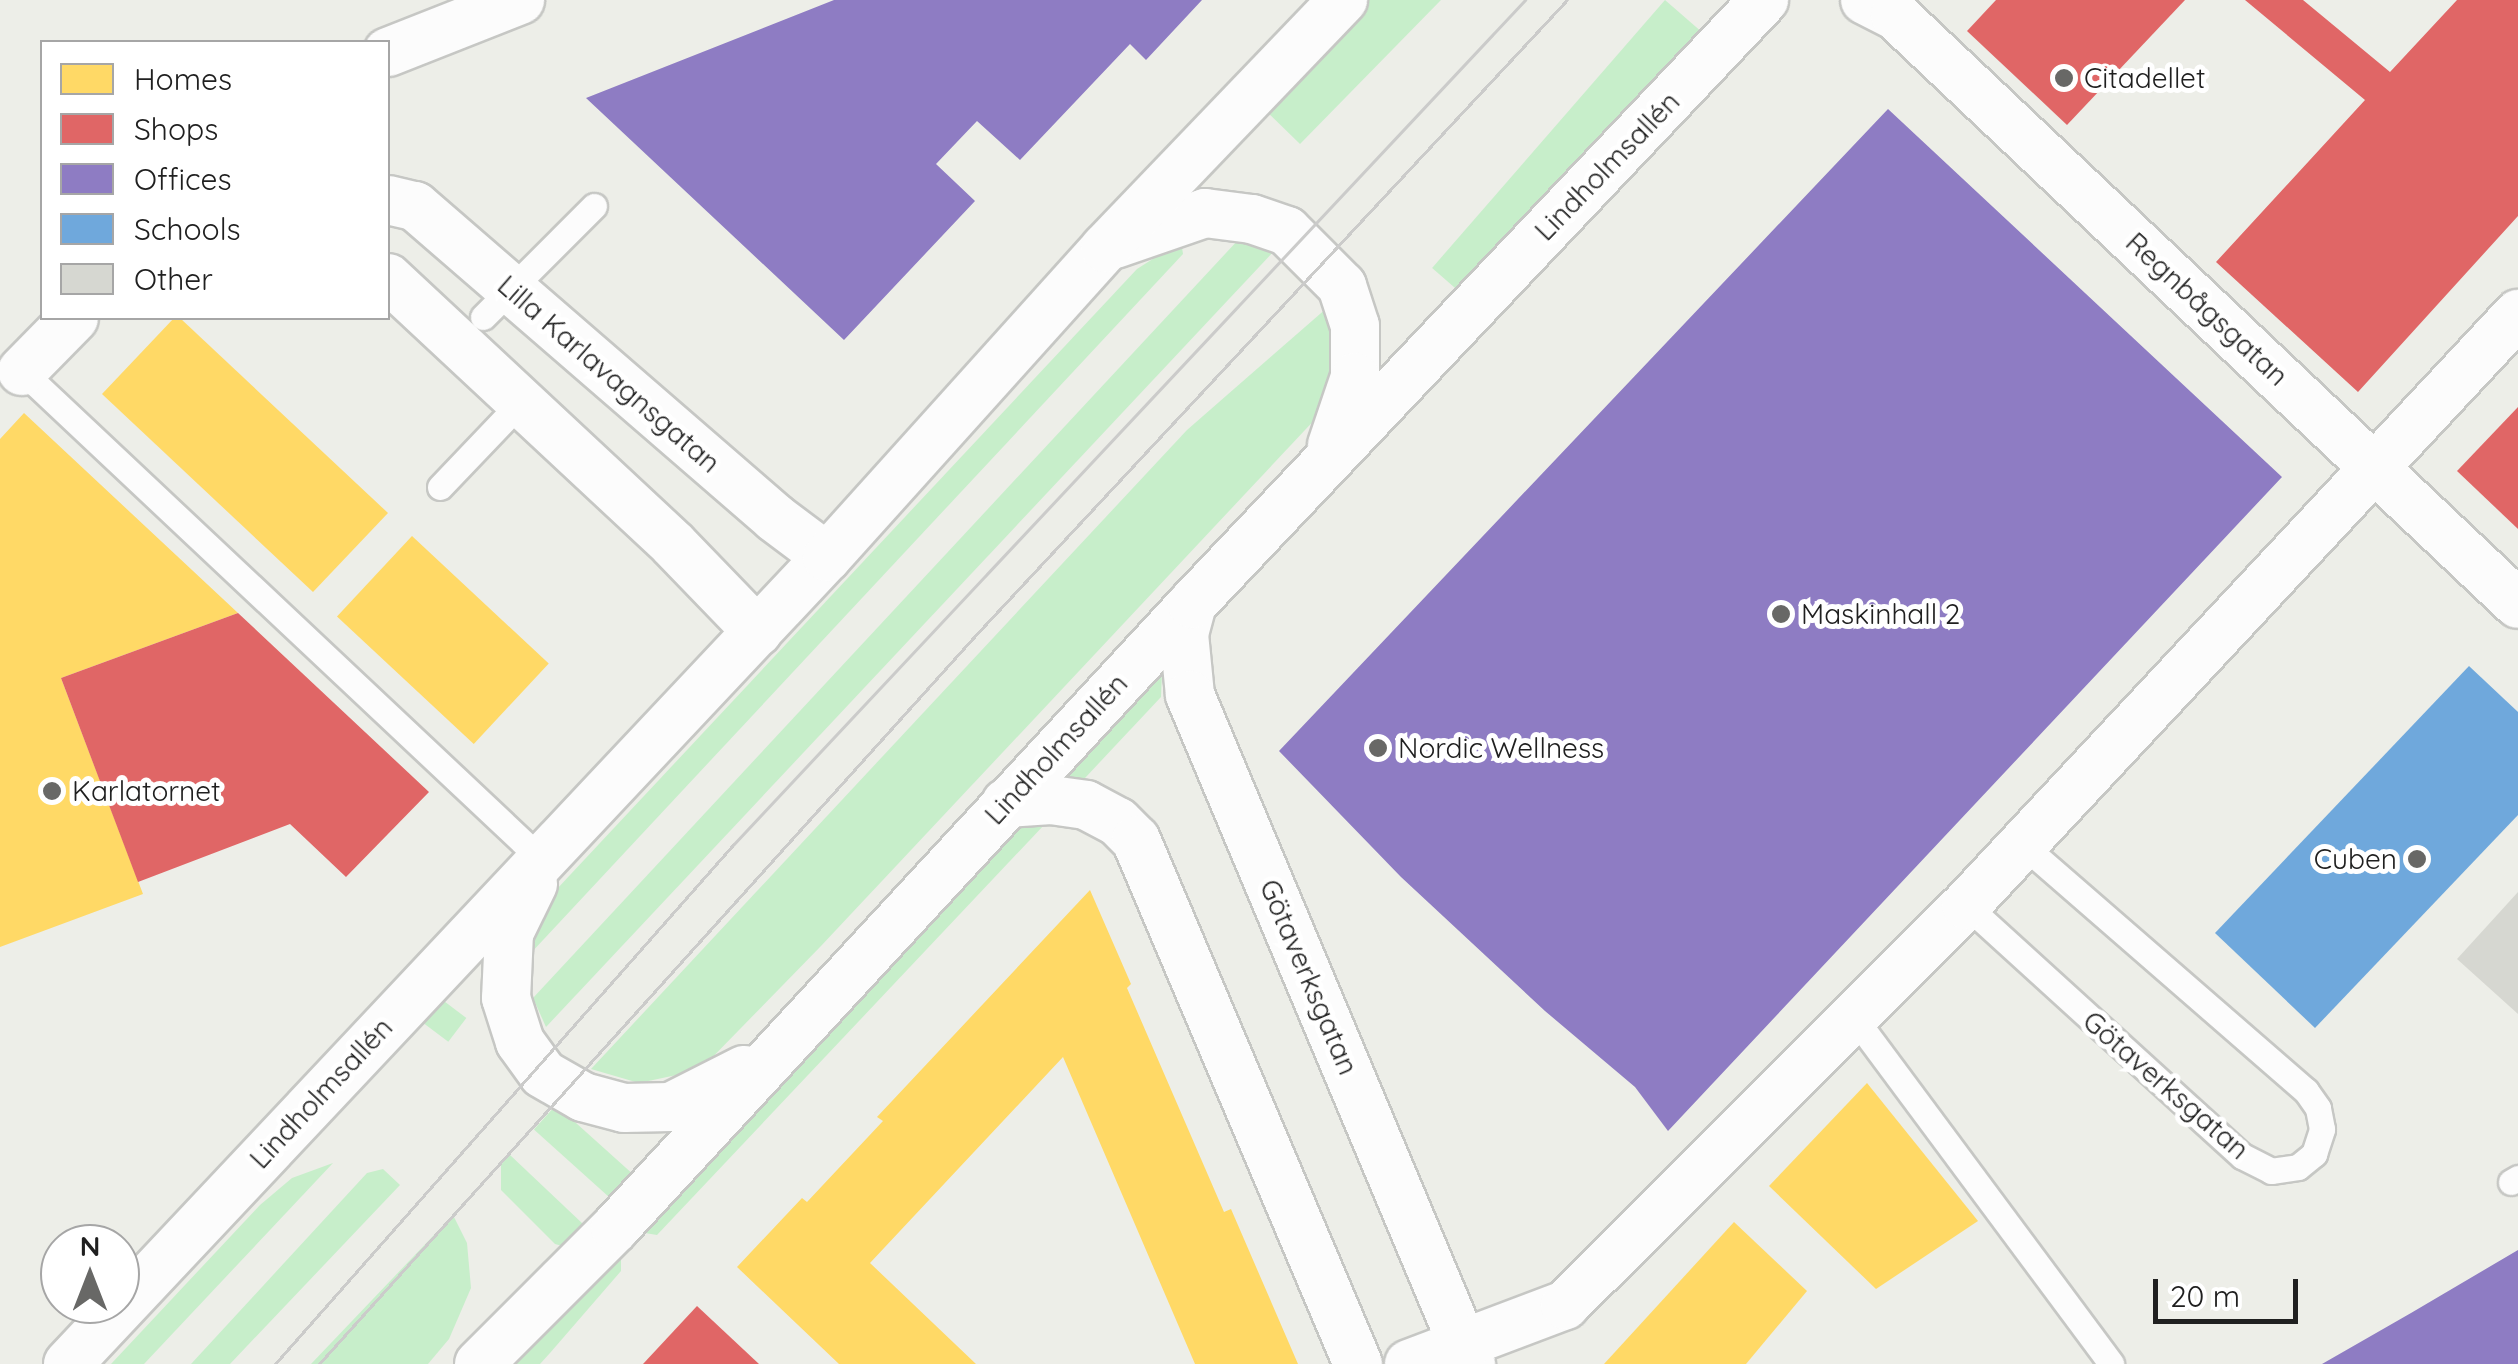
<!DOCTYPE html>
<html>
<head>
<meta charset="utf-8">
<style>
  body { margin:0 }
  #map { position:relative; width:2518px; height:1364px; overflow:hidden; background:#edeee8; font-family:Quicksand,sans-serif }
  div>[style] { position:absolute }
  .grass>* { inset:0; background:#c7eeca; transform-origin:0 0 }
  .homes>* { inset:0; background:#ffd966; transform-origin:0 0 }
  .shops>* { inset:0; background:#e06666 }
  .offices>* { inset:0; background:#8e7cc3 }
  .schools>* { inset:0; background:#6fa8dc }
  .building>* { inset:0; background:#d6d7d1 }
  .roads { filter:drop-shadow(2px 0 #c6c7c4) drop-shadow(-2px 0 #c6c7c4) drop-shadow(0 2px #c6c7c4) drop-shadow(0 -2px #c6c7c4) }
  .service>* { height:25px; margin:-12.5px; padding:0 12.5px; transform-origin:12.5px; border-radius:12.5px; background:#fcfcfc }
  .minor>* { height:48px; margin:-24px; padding:0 24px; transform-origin:24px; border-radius:24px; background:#fcfcfc }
  .tram>* { height:2.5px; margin:-1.25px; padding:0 1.25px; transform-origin:1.25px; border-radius:1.25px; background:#cbcbca }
  .dots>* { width:28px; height:28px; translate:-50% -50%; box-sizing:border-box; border:5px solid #fff; border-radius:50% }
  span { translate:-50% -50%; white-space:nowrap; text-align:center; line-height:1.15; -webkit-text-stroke:10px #fff; paint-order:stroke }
  .poi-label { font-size:28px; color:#202020 }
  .left { translate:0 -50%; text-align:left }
  .right { translate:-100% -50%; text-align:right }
  .street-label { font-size:28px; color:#202020 }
  .legend { position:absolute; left:40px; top:40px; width:350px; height:280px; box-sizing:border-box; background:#fff; border:2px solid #a6a6a6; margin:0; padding:12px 18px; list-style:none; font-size:30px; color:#202020 }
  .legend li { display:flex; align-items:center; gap:20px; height:50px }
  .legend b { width:50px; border:2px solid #a6a6a6 }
  .north { position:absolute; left:40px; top:1224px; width:100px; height:100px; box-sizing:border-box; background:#fff; border:2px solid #a6a6a6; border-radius:50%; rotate:0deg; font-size:28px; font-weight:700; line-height:40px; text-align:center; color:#202020 }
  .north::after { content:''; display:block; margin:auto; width:35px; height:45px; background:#686866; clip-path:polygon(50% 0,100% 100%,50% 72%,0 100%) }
  .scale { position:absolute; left:2153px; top:1279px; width:145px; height:45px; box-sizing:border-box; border:5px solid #202020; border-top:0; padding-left:12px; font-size:30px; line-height:35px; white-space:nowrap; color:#202020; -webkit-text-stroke:8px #fff; paint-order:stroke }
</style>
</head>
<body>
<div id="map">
  <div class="grass">
    <i style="clip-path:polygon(1366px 0,1441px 0,1300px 144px,1264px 109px)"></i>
    <i style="left:1665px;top:0;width:48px;height:355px;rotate:41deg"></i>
    <i style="clip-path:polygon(1239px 239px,1275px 250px,546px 1027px,533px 998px)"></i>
    <i style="clip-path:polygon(1181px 241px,1183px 254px,530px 954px,548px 901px,556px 890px,1137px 269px)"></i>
    <i style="clip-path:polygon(1328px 307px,1336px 322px,1335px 379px,1321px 413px,821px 946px,700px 1070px,639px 1083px,591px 1069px,1187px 430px)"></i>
    <i style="clip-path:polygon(1152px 672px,1162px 672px,1161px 697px,1085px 778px,1063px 779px,1061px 768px)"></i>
    <i style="clip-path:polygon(1034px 822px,1045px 824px,657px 1235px,645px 1233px,637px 1222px,1015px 827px)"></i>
    <i style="left:432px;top:992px;width:43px;height:30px;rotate:37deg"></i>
    <i style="left:556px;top:1105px;width:107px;height:33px;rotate:42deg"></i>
    <i style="clip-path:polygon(509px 1154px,583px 1224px,566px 1247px,555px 1244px,501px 1190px,501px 1165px)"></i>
    <i style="clip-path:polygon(333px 1163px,144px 1364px,111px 1364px,260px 1205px,292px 1178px)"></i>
    <i style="clip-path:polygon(383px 1169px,400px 1185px,230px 1364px,191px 1364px,367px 1173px)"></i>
    <i style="clip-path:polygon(453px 1215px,467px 1243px,471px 1288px,449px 1339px,428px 1364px,311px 1364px)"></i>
    <i style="clip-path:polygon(609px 1249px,621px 1260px,621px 1271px,550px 1353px,540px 1364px,501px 1364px)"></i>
  </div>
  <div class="homes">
    <i style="clip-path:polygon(174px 318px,180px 318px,388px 513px,313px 592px,102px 394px)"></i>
    <i style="clip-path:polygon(24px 413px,238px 613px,61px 678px,143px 894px,0 947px,0 439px)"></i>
    <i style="left:412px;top:536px;width:187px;height:110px;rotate:43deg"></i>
    <i style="clip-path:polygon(1090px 890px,1131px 984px,1127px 988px,1224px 1212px,1231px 1209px,1298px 1364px,1195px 1364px,1063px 1057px,870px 1263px,976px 1364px,839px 1364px,737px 1267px,802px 1198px,807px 1202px,883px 1121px,877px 1117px)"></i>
    <i style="clip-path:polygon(1867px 1083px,1978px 1221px,1876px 1289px,1769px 1186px)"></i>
    <i style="clip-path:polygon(1734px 1222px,1807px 1291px,1746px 1364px,1604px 1364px)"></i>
  </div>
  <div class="shops">
    <i style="clip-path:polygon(1996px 0,2185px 0,2067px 125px,1967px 31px)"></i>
    <i style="clip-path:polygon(2245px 0,2303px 0,2390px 72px,2457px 0,2518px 0,2518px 216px,2358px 392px,2216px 262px,2365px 100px)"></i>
    <i style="clip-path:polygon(2518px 407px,2518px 529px,2457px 471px)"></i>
    <i style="clip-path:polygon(238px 613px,429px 792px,346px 877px,290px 824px,138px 882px,61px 678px)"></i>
    <i style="clip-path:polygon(697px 1306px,759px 1364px,643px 1364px)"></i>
  </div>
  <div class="offices">
    <i style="clip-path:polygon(834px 0,1202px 0,1146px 60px,1130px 44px,1020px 160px,977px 121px,936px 164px,975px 201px,844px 340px,586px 98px)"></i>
    <i style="clip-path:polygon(1888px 109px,2282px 477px,1668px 1131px,1635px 1087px,1545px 1011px,1401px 877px,1279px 751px)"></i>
    <i style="clip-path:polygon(2518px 1250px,2518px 1364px,2322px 1364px,2411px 1313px)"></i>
  </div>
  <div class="schools">
    <i style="clip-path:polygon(2469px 666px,2518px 712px,2518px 815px,2315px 1028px,2215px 933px)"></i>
  </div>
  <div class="building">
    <i style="clip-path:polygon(2518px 892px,2518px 1014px,2457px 959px)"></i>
  </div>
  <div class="roads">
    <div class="service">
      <i style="left:483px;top:317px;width:157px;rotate:-45deg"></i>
      <i style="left:22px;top:371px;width:712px;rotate:43.24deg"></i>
      <i style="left:440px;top:487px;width:116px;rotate:-46.4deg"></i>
      <i style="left:1966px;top:905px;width:373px;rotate:42.3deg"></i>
      <i style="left:2242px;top:1156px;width:33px;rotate:27deg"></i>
      <i style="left:2271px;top:1171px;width:27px;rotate:-8deg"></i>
      <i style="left:2298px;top:1167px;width:21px;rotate:-39deg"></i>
      <i style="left:2314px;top:1154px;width:26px;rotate:-72deg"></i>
      <i style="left:2322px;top:1129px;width:21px;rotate:-101deg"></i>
      <i style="left:2318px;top:1108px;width:21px;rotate:-125deg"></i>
      <i style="left:2306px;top:1091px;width:376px;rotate:-139deg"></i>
      <i style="left:1853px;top:1016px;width:433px;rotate:53.4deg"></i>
      <i style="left:2511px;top:1182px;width:8px;rotate:-30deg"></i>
    </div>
    <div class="minor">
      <i style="left:1865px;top:0;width:34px;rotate:27deg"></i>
      <i style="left:1895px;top:15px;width:857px;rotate:43.39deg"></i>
      <i style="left:388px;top:52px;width:142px;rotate:-21.5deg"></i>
      <i style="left:388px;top:200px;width:28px;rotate:13deg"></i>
      <i style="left:415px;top:206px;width:476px;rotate:40.9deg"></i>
      <i style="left:775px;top:518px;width:65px;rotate:36.9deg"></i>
      <i style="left:1115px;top:244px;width:95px;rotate:-19deg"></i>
      <i style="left:1205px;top:213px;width:47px;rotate:7.3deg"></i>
      <i style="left:1252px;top:219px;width:37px;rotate:19deg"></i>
      <i style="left:1287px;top:231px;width:78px;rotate:45deg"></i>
      <i style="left:1342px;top:286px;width:42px;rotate:72deg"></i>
      <i style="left:1355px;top:326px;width:51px;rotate:90deg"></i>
      <i style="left:1355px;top:377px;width:72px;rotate:108.7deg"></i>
      <i style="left:388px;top:278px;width:390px;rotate:43deg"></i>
      <i style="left:673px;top:544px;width:122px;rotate:46deg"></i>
      <i style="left:22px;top:371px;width:74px;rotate:-45.5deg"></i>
      <i style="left:1192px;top:604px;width:31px;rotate:105deg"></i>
      <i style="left:1184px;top:634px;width:61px;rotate:84.4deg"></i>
      <i style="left:1190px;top:695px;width:726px;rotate:67.22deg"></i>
      <i style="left:1006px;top:803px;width:45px;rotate:-3.8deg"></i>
      <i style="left:1051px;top:800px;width:35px;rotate:8deg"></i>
      <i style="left:1086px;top:805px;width:36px;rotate:28deg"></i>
      <i style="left:1118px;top:822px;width:25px;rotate:45deg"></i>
      <i style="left:1136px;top:840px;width:569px;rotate:67.04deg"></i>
      <i style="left:533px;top:884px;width:55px;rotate:116.1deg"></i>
      <i style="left:509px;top:933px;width:65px;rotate:92.6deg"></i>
      <i style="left:506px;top:998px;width:46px;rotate:72.3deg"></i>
      <i style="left:520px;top:1042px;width:39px;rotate:54deg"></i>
      <i style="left:543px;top:1074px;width:46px;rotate:29.9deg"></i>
      <i style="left:583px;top:1097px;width:42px;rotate:15deg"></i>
      <i style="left:624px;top:1108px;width:47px;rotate:-1.2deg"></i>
      <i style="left:671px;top:1107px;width:82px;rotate:-26.9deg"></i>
      <i style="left:68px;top:1364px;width:1108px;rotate:-46.76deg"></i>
      <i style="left:827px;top:557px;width:416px;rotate:-48deg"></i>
      <i style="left:1105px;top:248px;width:344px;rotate:-46.2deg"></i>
      <i style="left:479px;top:1364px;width:192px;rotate:-45deg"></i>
      <i style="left:615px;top:1228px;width:850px;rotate:-47.24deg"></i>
      <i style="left:1192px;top:604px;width:832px;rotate:-46.56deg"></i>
      <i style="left:1409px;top:1364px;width:167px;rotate:-20.7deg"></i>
      <i style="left:1565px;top:1305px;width:566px;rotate:-44.93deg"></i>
      <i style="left:1966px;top:905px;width:809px;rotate:-46.95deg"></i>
    </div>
  </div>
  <div class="tram">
    <i style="left:275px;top:1364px;width:692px;rotate:-48.57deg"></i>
    <i style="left:733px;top:845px;width:1158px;rotate:-46.85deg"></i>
    <i style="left:319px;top:1364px;width:979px;rotate:-47.98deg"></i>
    <i style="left:974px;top:637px;width:870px;rotate:-47.05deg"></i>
  </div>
  <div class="dots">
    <i style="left:2064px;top:78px;background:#686866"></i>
    <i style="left:1781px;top:614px;background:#686866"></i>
    <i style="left:1378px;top:748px;background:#686866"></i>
    <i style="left:52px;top:791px;background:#686866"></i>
    <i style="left:2417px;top:859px;background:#686866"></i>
  </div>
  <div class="poi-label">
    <span class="left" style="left:2084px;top:78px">Citadellet</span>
    <span class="left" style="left:1801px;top:614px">Maskinhall 2</span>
    <span class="left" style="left:1398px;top:748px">Nordic Wellness</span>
    <span class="left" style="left:72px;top:791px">Karlatornet</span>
    <span class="right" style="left:2397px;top:859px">Cuben</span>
  </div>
  <div class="street-label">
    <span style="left:1607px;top:166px;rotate:-46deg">Lindholmsallén</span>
    <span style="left:2207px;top:309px;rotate:43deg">Regnbågsgatan</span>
    <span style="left:609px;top:374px;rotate:41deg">Lilla Karlavagnsgatan</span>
    <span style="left:1056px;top:749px;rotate:-47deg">Lindholmsallén</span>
    <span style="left:1309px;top:977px;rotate:67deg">Götaverksgatan</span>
    <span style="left:2166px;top:1085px;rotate:41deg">Götaverksgatan</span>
    <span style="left:321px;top:1093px;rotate:-47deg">Lindholmsallén</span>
  </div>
  <ul class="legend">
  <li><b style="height:28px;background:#ffd966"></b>Homes</li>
  <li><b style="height:28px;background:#e06666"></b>Shops</li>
  <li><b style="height:28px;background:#8e7cc3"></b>Offices</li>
  <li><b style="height:28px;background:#6fa8dc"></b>Schools</li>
  <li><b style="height:28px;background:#d6d7d1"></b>Other</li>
  </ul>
  <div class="north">N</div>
  <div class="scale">20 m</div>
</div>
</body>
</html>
